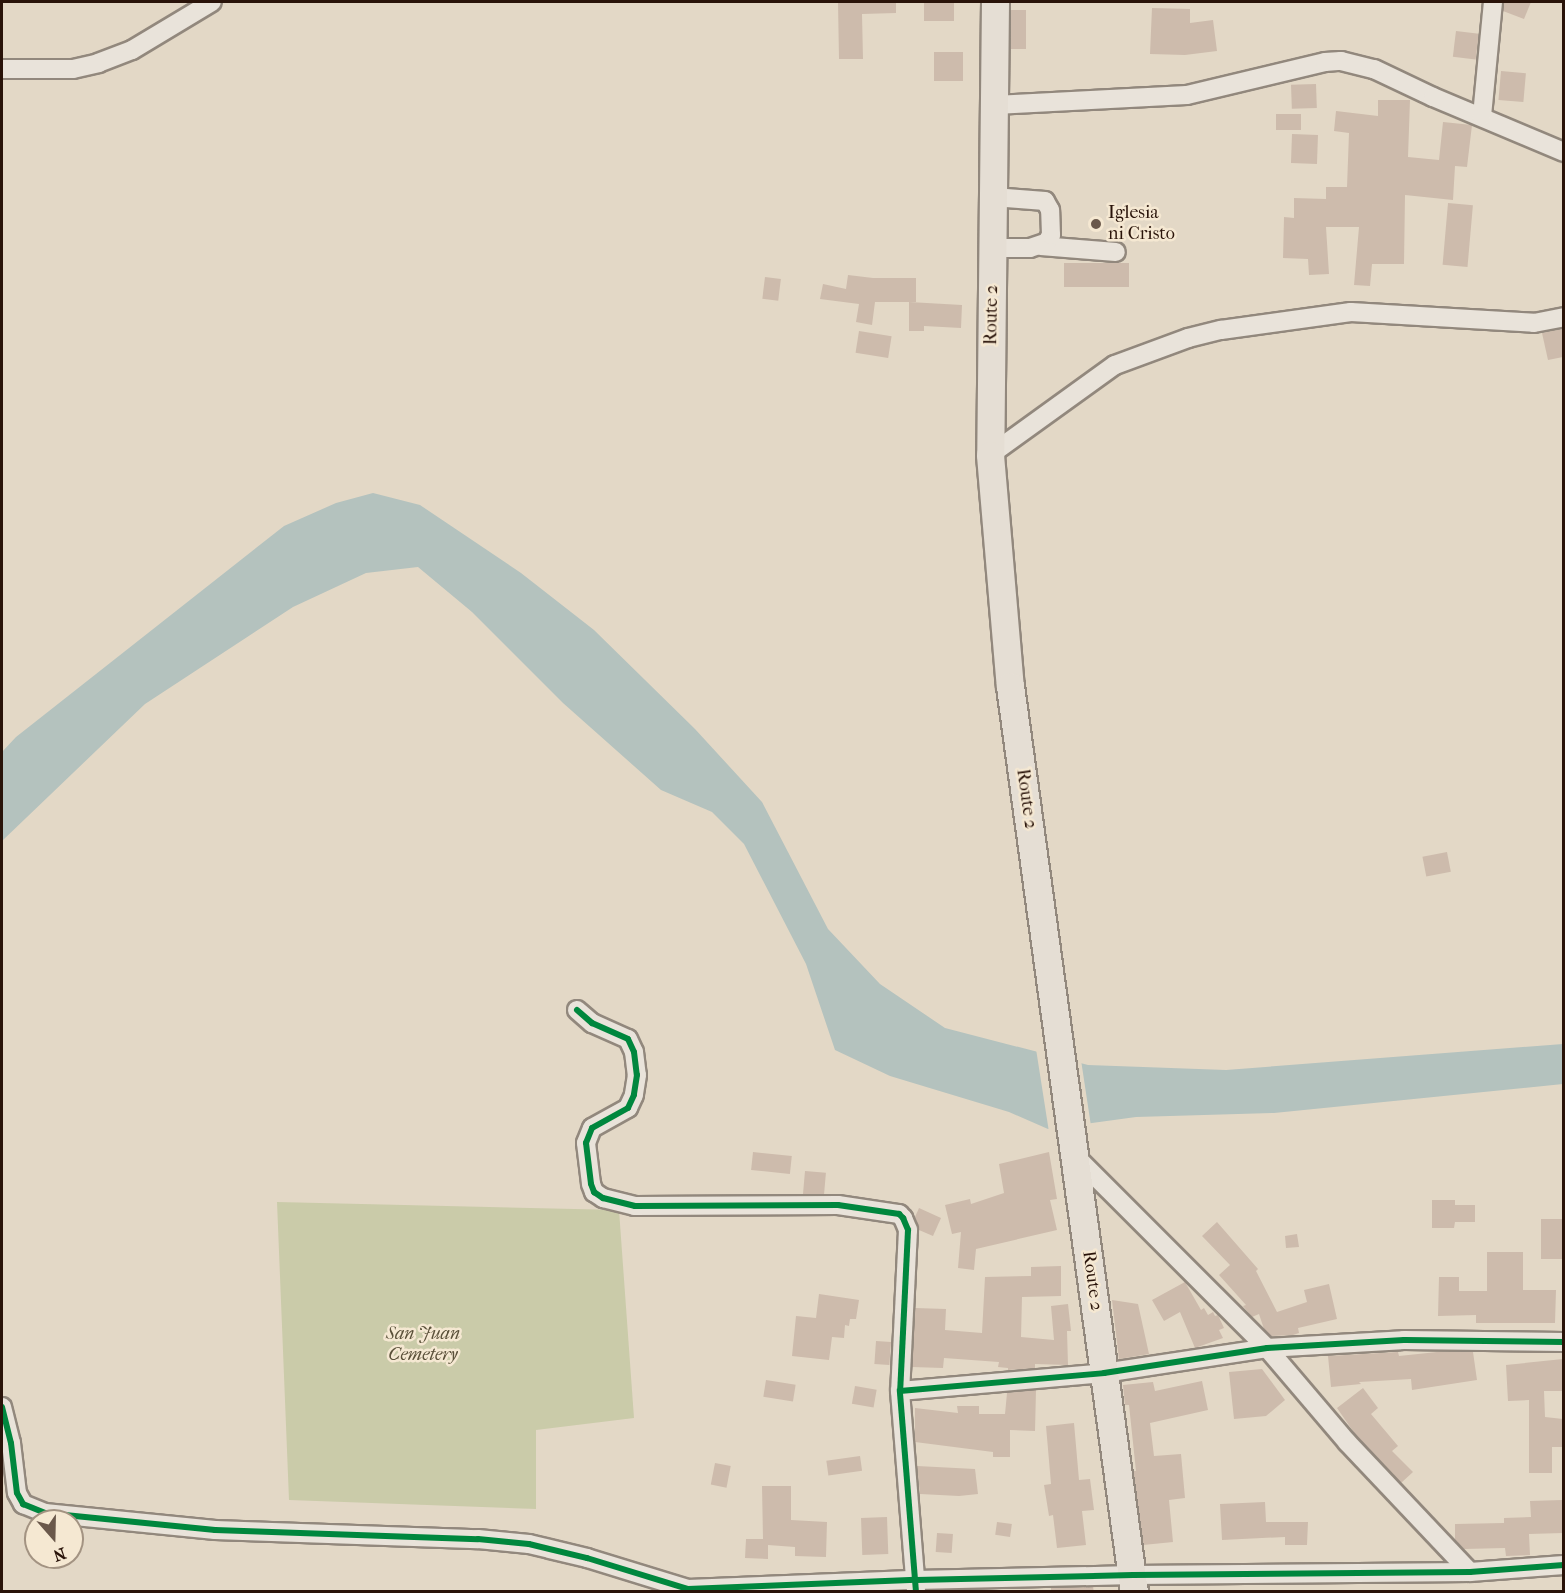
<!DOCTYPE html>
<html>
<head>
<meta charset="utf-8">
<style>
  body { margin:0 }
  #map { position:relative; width:1565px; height:1593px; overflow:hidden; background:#e3d8c6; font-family:"IM FELL French Canon",serif }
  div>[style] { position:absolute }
  .green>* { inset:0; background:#cacba9 }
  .water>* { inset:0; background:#b4c2be }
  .pier>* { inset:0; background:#e3d8c6 }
  .building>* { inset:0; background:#cdbbac; transform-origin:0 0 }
  .roads { filter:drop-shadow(2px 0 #92887d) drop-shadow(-2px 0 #92887d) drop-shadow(0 2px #92887d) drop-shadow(0 -2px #92887d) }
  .minor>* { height:18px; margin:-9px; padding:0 9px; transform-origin:9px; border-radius:9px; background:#e9e3da }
  .highway>* { height:27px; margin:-13.5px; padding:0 13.5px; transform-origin:13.5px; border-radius:13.5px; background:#e5ded4 }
  .cycleway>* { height:6px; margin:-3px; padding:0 3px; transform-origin:3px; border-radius:3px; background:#00873e }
  .dots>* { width:16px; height:16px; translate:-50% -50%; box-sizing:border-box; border:3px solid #f5e8d2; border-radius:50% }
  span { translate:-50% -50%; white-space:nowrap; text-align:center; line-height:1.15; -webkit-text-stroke:5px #f5e8d2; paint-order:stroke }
  .poi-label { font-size:18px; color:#291309 }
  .left { translate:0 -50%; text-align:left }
  .street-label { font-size:18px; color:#291309 }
  .park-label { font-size:18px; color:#5a5039; font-style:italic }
  .frame { position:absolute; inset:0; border:3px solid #291309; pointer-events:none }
  .north { position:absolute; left:24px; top:1509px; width:60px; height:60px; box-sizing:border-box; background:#f5e8d2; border:2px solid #a39382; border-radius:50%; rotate:160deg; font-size:16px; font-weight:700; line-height:24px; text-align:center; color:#291309 }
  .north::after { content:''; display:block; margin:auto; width:21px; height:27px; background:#6a584b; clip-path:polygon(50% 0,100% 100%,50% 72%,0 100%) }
</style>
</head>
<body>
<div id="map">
  <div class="green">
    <i style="clip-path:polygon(277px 1202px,619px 1210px,634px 1418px,536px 1430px,536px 1509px,289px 1500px)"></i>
  </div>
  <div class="water">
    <i style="clip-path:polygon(373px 493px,420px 505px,521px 573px,594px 630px,695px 729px,762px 802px,828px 929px,880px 984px,945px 1028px,1088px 1065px,1226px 1070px,1563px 1044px,1563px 1084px,1274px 1113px,1136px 1117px,1048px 1129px,1009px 1112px,890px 1076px,835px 1050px,806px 964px,744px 844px,712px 812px,661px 790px,563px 703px,472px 612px,418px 567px,366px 573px,293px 607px,145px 704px,2px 841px,2px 752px,16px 737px,284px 526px,336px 503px)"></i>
  </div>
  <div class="pier">
    <i style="clip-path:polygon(1036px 1049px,1081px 1060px,1091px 1126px,1049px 1132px)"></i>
  </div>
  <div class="building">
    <i style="clip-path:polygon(838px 2px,896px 2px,896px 13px,862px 14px,863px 59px,839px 59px)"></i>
    <i style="left:924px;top:2px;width:30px;height:19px"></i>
    <i style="clip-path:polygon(1504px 2px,1531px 2px,1524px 19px,1503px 11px)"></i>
    <i style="clip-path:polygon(1152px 8px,1190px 9px,1190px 23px,1213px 20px,1217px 51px,1185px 55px,1150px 54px)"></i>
    <i style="left:1011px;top:10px;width:15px;height:39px"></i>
    <i style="left:1456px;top:31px;width:23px;height:26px;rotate:7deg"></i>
    <i style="left:934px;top:52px;width:29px;height:29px"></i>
    <i style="left:1501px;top:71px;width:25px;height:29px;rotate:5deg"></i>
    <i style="left:1316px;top:84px;width:24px;height:25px;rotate:88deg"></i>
    <i style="clip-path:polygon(1378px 100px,1410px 100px,1408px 157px,1439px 160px,1443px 122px,1472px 125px,1467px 167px,1455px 166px,1453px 200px,1405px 195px,1404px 264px,1372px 264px,1370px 286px,1354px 285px,1359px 227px,1326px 227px,1329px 274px,1309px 275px,1308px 259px,1283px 258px,1284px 217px,1294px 218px,1294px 198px,1326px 199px,1326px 187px,1347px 187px,1349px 133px,1334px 131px,1336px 111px,1378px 116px)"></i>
    <i style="left:1301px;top:114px;width:16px;height:25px;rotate:90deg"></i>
    <i style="left:1292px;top:134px;width:26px;height:29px;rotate:2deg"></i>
    <i style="left:1448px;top:203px;width:25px;height:62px;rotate:5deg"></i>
    <i style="left:1129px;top:263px;width:24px;height:65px;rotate:90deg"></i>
    <i style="clip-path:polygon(848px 275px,873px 278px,916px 278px,916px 302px,875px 302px,872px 325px,856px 322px,859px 304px,820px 299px,823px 284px,846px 289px)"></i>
    <i style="left:765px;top:277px;width:16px;height:22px;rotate:7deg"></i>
    <i style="clip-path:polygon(909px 302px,962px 305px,961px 328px,924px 326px,924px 331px,909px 331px)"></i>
    <i style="clip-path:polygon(1563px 329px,1563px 357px,1548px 360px,1542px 333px)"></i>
    <i style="left:859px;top:331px;width:33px;height:22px;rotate:9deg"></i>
    <i style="left:1447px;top:852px;width:20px;height:25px;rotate:79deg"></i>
    <i style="left:753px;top:1152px;width:39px;height:18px;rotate:6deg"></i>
    <i style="clip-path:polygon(1049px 1152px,1057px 1199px,1050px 1200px,1057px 1230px,976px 1249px,974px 1270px,958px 1268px,961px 1232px,952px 1234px,945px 1205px,970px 1199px,971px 1204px,1004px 1193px,999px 1164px)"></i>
    <i style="left:805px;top:1171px;width:21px;height:23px;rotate:5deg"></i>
    <i style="clip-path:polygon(1432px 1200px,1455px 1200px,1455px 1205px,1475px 1205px,1475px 1222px,1455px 1222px,1454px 1228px,1432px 1228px)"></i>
    <i style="clip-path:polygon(919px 1208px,941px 1218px,933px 1236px,919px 1230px,915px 1217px)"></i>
    <i style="left:1541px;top:1219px;width:22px;height:40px"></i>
    <i style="clip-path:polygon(1217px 1222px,1258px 1269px,1256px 1271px,1277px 1312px,1307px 1302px,1304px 1290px,1329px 1284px,1337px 1319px,1298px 1328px,1299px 1333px,1293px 1335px,1271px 1336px,1264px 1329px,1259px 1314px,1252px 1317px,1243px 1306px,1246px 1305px,1219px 1275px,1230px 1265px,1202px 1236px)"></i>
    <i style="clip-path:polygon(1297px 1234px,1299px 1247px,1286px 1248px,1285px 1236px)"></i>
    <i style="clip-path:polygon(1487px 1252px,1523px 1252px,1523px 1290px,1556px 1290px,1555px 1323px,1476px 1323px,1476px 1315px,1438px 1316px,1439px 1277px,1459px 1277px,1459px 1291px,1487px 1291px)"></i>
    <i style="clip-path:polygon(1061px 1266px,1061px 1296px,1022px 1297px,1021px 1337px,1054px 1340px,1051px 1306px,1068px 1304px,1071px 1331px,1067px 1331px,1068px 1365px,1035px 1364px,1035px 1368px,1008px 1370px,1008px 1368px,998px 1367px,999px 1362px,944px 1358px,943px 1368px,912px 1367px,915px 1308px,946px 1309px,945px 1330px,982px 1333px,985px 1277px,1031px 1276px,1031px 1267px)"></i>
    <i style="clip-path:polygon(1185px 1282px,1201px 1310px,1204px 1308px,1208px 1315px,1213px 1312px,1215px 1316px,1218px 1315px,1224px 1328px,1219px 1330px,1223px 1338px,1195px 1348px,1180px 1312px,1164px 1321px,1152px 1300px)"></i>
    <i style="clip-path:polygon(819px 1294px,859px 1300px,856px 1319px,850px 1319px,849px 1326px,845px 1325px,844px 1338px,832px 1337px,829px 1360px,792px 1356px,796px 1316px,816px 1318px)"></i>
    <i style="clip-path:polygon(1112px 1300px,1138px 1304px,1149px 1354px,1119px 1359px)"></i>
    <i style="left:876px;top:1341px;width:15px;height:23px;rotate:4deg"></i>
    <i style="clip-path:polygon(1398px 1352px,1399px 1356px,1437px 1352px,1473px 1352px,1477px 1380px,1412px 1390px,1411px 1379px,1359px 1382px,1361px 1384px,1331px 1387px,1328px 1356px)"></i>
    <i style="clip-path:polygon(1563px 1359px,1563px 1391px,1544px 1391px,1545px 1417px,1563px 1419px,1563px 1447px,1552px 1447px,1552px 1473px,1529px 1473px,1529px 1400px,1508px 1401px,1506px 1365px)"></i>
    <i style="clip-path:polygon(1262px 1369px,1285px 1400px,1266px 1416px,1234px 1419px,1229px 1372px)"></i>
    <i style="left:766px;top:1380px;width:30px;height:17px;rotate:9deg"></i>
    <i style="clip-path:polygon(1202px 1381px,1208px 1410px,1150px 1423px,1154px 1456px,1181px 1454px,1185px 1498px,1169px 1500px,1173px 1542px,1143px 1545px,1133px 1471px,1136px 1471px,1129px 1405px,1125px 1405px,1123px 1385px,1153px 1382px,1155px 1391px)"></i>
    <i style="left:855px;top:1386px;width:22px;height:18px;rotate:10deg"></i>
    <i style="clip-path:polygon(1363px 1388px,1378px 1408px,1371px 1414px,1398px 1446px,1392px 1451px,1413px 1472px,1401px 1483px,1355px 1434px,1337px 1408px)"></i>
    <i style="clip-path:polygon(1036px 1390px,1035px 1431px,1010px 1430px,1010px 1457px,993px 1457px,993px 1452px,915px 1442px,915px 1408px,958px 1413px,957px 1406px,979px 1406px,979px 1414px,1005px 1414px,1007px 1393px)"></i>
    <i style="clip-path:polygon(1074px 1423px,1079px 1480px,1090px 1479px,1094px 1510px,1082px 1511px,1086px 1545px,1057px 1548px,1053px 1515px,1049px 1516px,1044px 1485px,1051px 1484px,1046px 1426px)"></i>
    <i style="left:860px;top:1456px;width:15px;height:34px;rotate:82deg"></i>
    <i style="left:715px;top:1463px;width:16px;height:22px;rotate:11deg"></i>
    <i style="clip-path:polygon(917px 1466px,975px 1469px,978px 1494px,959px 1496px,920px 1494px)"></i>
    <i style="clip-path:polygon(762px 1486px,791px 1486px,791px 1520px,827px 1522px,826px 1557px,795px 1556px,795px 1547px,768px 1545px,768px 1559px,745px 1558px,746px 1539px,763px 1539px)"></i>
    <i style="clip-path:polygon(1562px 1500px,1563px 1533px,1529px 1534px,1530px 1555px,1506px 1556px,1505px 1548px,1464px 1549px,1455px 1540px,1455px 1524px,1504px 1523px,1504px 1518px,1531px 1517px,1530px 1501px)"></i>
    <i style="clip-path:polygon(1265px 1502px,1266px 1522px,1308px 1522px,1307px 1545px,1285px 1545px,1285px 1537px,1222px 1540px,1220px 1504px)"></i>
    <i style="left:887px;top:1517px;width:37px;height:26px;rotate:88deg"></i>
    <i style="left:997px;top:1522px;width:15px;height:13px;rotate:8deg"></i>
    <i style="left:937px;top:1533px;width:16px;height:19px;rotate:4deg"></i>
    <i style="clip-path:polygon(1093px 1587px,1094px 1592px,1051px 1592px,1051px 1588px)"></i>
  </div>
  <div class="roads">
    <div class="minor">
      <i style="left:2px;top:69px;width:71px"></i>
      <i style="left:73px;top:69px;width:26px;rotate:-13deg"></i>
      <i style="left:98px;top:63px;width:36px;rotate:-21deg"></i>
      <i style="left:132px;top:50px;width:93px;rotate:-31deg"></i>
      <i style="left:995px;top:105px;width:192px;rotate:-3deg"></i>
      <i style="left:1187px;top:95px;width:142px;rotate:-13.4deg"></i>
      <i style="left:1325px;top:62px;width:16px;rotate:-4deg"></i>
      <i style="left:1341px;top:61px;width:34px;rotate:14deg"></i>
      <i style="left:1374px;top:69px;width:65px;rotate:25.4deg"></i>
      <i style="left:1433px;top:97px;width:142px;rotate:22.8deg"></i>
      <i style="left:1482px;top:116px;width:115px;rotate:-84.5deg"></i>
      <i style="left:1041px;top:246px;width:75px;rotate:4.6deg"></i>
      <i style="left:993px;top:248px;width:37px"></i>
      <i style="left:1030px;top:248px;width:18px;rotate:-19deg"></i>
      <i style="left:1047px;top:242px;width:8px;rotate:-60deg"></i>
      <i style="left:1051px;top:235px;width:25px;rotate:-92deg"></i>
      <i style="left:1050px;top:210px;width:10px;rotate:-119deg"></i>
      <i style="left:1045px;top:201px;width:52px;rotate:-175.6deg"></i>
      <i style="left:990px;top:455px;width:154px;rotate:-35.8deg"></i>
      <i style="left:1115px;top:365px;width:78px;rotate:-20.3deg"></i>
      <i style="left:1188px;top:338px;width:34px;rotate:-14deg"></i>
      <i style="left:1221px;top:330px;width:131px;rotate:-7.9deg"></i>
      <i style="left:1351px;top:312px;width:183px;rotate:3.4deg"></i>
      <i style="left:1534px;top:323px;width:31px;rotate:-11deg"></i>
      <i style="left:577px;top:1010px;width:20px;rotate:41deg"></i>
      <i style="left:592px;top:1023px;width:39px;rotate:24deg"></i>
      <i style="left:628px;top:1039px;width:14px;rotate:65deg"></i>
      <i style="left:634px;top:1052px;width:23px;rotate:83deg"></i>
      <i style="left:637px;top:1075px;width:20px;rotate:99deg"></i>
      <i style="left:634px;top:1095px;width:14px;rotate:115deg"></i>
      <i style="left:628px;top:1108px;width:41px;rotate:150.9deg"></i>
      <i style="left:592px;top:1128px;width:16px;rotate:112deg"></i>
      <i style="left:586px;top:1143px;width:41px;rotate:83deg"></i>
      <i style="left:591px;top:1184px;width:9px;rotate:69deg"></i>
      <i style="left:594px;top:1192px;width:11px;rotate:34deg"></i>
      <i style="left:603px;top:1198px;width:33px;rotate:14deg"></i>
      <i style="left:635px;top:1206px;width:203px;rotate:-0.3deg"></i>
      <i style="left:838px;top:1205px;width:62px;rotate:8.4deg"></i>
      <i style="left:899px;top:1214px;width:6px;rotate:45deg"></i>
      <i style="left:903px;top:1218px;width:13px;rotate:67deg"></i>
      <i style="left:908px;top:1230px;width:161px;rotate:92.8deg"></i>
      <i style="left:1075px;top:1156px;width:272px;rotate:45deg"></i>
      <i style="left:1267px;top:1348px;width:123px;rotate:49.6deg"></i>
      <i style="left:1347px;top:1442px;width:179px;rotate:46.6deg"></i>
      <i style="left:2px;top:1407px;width:37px;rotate:76deg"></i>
      <i style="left:11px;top:1443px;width:50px;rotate:83.2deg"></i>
      <i style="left:17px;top:1493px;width:13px;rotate:61deg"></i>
      <i style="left:23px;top:1504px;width:24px;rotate:22deg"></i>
      <i style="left:45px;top:1513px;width:171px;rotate:5.7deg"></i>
      <i style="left:215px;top:1530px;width:263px;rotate:2deg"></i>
      <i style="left:478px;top:1539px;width:51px;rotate:5.6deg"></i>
      <i style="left:529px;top:1544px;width:60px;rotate:13.6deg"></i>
      <i style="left:587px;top:1558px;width:106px;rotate:17.1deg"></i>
      <i style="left:688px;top:1589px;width:228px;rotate:-2.3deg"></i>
      <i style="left:916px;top:1580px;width:217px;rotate:-1.3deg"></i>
      <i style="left:1133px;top:1575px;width:337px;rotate:-0.5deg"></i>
      <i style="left:1470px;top:1572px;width:94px;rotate:-4.3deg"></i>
      <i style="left:916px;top:1590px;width:200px;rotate:-94.6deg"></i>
      <i style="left:900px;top:1391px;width:205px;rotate:-5deg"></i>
      <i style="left:1104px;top:1373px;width:165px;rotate:-8.7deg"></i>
      <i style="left:1267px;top:1348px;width:137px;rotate:-3.3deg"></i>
      <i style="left:1404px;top:1340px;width:160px;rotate:0.7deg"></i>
    </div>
    <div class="highway">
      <i style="left:995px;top:2px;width:453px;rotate:90.6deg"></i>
      <i style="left:990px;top:455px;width:232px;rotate:85.1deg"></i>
      <i style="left:1010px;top:686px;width:914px;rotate:82.21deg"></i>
    </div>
  </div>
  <div class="cycleway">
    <i style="left:577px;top:1010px;width:20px;rotate:41deg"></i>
    <i style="left:592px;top:1023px;width:39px;rotate:24deg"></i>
    <i style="left:628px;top:1039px;width:14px;rotate:65deg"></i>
    <i style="left:634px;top:1052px;width:23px;rotate:83deg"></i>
    <i style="left:637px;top:1075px;width:20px;rotate:99deg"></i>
    <i style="left:634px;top:1095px;width:14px;rotate:115deg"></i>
    <i style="left:628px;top:1108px;width:41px;rotate:150.9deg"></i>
    <i style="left:592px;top:1128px;width:16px;rotate:112deg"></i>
    <i style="left:586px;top:1143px;width:41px;rotate:83deg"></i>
    <i style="left:591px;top:1184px;width:9px;rotate:69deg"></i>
    <i style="left:594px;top:1192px;width:11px;rotate:34deg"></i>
    <i style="left:603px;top:1198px;width:33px;rotate:14deg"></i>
    <i style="left:635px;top:1206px;width:203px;rotate:-0.3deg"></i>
    <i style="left:838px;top:1205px;width:62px;rotate:8.4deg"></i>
    <i style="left:899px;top:1214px;width:6px;rotate:45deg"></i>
    <i style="left:903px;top:1218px;width:13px;rotate:67deg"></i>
    <i style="left:908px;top:1230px;width:161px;rotate:92.8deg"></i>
    <i style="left:2px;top:1407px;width:37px;rotate:76deg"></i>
    <i style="left:11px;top:1443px;width:50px;rotate:83.2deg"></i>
    <i style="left:17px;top:1493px;width:13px;rotate:61deg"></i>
    <i style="left:23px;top:1504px;width:24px;rotate:22deg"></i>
    <i style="left:45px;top:1513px;width:171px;rotate:5.7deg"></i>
    <i style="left:215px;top:1530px;width:263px;rotate:2deg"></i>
    <i style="left:478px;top:1539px;width:51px;rotate:5.6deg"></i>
    <i style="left:529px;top:1544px;width:60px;rotate:13.6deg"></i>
    <i style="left:587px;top:1558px;width:106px;rotate:17.1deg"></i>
    <i style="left:688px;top:1589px;width:228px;rotate:-2.3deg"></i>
    <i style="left:916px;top:1580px;width:217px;rotate:-1.3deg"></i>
    <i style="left:1133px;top:1575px;width:337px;rotate:-0.5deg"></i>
    <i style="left:1470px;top:1572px;width:94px;rotate:-4.3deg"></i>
    <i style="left:916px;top:1592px;width:202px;rotate:-94.6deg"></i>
    <i style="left:900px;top:1391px;width:205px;rotate:-5deg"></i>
    <i style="left:1104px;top:1373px;width:165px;rotate:-8.7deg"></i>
    <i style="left:1267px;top:1348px;width:137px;rotate:-3.3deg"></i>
    <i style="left:1404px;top:1340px;width:160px;rotate:0.7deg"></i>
  </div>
  <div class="dots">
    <i style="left:1096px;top:224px;background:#6a584b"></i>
  </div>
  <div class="poi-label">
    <span class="left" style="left:1108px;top:224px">Iglesia<br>ni Cristo</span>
  </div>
  <div class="street-label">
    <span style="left:992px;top:315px;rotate:-89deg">Route 2</span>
    <span style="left:1026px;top:799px;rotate:82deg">Route 2</span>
    <span style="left:1092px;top:1281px;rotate:82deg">Route 2</span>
  </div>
  <div class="park-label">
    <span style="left:423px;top:1345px">San Juan<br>Cemetery</span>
  </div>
  <div class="frame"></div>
  <div class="north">N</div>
</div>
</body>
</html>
